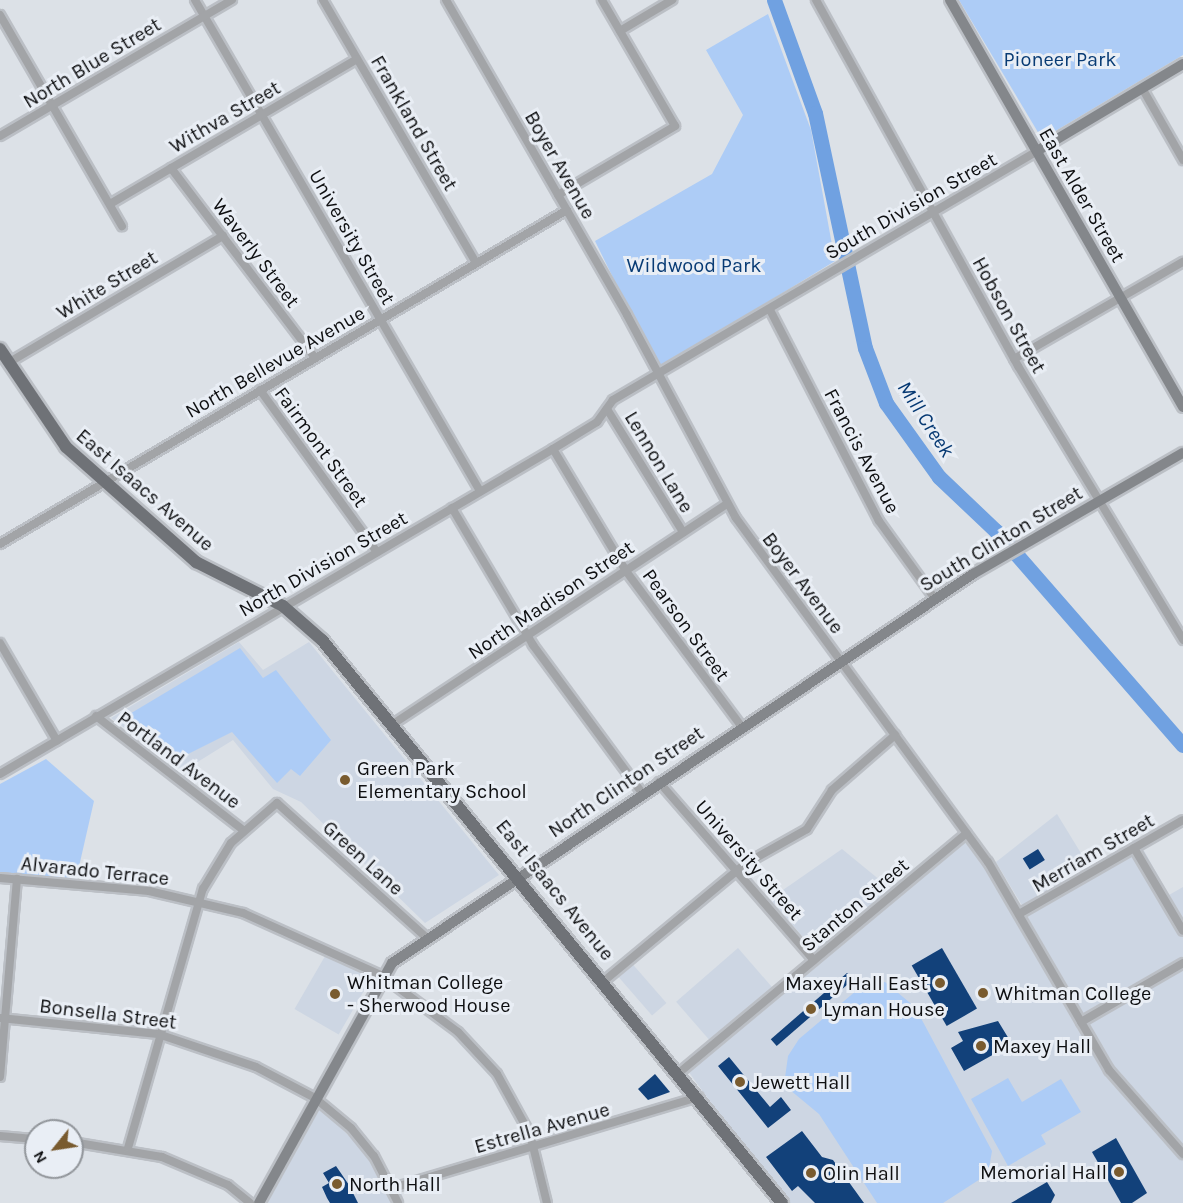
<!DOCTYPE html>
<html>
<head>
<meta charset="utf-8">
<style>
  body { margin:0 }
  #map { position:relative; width:1183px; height:1203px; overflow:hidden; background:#dce1e7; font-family:Karla,sans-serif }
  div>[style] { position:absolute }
  .built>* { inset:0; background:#cdd6e3; transform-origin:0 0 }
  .green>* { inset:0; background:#adccf6 }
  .river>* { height:15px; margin:-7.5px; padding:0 7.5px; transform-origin:7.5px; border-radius:7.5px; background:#70a1e1 }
  .building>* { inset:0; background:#12417a; transform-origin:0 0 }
  .roads { filter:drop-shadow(2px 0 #bbbfc5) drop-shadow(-2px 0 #bbbfc5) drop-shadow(0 2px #bbbfc5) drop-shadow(0 -2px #bbbfc5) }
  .street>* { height:8px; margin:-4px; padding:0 4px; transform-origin:4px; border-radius:4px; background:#a2a4a7 }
  .secondary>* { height:10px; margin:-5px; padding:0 5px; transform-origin:5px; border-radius:5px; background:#84878b }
  .primary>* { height:12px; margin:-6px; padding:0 6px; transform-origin:6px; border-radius:6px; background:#6f7277 }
  .dots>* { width:16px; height:16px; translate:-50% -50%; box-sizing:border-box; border:3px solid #e9eef5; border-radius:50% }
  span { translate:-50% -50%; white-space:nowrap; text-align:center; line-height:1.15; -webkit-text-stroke:6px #e9eef5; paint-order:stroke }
  .park-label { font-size:20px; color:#083b74 }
  .street-label { font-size:20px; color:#0e0f11 }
  .poi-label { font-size:20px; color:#0e0f11 }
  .left { translate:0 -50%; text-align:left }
  .right { translate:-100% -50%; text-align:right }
  .water-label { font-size:21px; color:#063973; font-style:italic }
  .north { position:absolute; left:24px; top:1119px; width:60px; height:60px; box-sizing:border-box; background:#e9eef5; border:2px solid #91959a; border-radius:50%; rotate:240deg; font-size:16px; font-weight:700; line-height:24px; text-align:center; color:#0e0f11 }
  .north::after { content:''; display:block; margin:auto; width:21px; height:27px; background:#795b2f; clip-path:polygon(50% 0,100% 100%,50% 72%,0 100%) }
</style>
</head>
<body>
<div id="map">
  <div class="built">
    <i style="clip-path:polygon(239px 642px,263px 670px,309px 642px,499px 875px,425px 923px,301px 802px,273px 789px,233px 740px,183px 771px,111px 718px)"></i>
    <i style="clip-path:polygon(1057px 814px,1090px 868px,1023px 907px,996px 862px)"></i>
    <i style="clip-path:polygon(970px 837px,1019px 914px,1143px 849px,1169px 895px,1183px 887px,1183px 1203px,784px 1203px,688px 1071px)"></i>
    <i style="clip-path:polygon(842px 849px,892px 890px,816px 952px,770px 899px)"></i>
    <i style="left:738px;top:948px;width:55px;height:82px;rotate:49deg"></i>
    <i style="left:328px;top:951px;width:51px;height:67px;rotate:30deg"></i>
    <i style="left:629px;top:960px;width:57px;height:19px;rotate:49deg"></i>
    <i style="clip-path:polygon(316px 1102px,401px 1190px,404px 1203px,265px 1203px)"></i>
  </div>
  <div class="green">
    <i style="clip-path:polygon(959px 0,1183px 0,1183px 55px,1042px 139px)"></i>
    <i style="clip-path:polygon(768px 14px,811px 130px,835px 261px,658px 369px,595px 241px,712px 174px,743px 115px,706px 50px)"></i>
    <i style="clip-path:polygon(240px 648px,263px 678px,276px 670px,331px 740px,300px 776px,291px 769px,277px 783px,232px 732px,182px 757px,128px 715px)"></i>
    <i style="clip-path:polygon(46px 759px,94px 801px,75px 884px,0 878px,0 784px)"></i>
    <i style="clip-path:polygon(885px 982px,915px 1007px,992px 1151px,988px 1174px,943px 1203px,877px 1203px,819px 1114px,784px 1085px,788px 1056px,799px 1039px,863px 985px)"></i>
    <i style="clip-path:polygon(1008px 1078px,1022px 1102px,1061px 1079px,1081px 1112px,1041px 1135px,1046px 1144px,1008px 1166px,971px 1099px)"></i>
  </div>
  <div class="river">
    <i style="left:774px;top:0;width:120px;rotate:70.1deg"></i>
    <i style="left:815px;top:113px;width:240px;rotate:78deg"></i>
    <i style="left:865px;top:348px;width:59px;rotate:69.1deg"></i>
    <i style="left:886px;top:403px;width:91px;rotate:54.4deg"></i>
    <i style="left:939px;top:477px;width:79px;rotate:43.5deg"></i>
    <i style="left:996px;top:531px;width:284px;rotate:48.9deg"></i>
  </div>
  <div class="building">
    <i style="left:1038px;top:849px;width:13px;height:18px;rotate:58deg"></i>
    <i style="left:942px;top:948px;width:70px;height:35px;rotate:60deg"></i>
    <i style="left:847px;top:973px;width:9px;height:101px;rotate:49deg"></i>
    <i style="clip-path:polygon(998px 1021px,1012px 1044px,964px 1071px,951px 1048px,963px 1041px,958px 1032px)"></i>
    <i style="clip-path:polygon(729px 1057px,770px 1107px,781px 1097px,791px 1110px,768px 1128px,718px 1066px)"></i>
    <i style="clip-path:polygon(655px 1074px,670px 1092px,648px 1100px,638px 1089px)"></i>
    <i style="clip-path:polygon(802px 1131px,822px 1157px,833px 1160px,864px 1203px,815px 1203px,798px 1186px,792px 1191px,766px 1157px)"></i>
    <i style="clip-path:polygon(1116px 1138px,1147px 1193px,1132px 1203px,1121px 1203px,1092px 1152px)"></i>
    <i style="clip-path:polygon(336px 1166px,349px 1185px,358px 1203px,330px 1203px,327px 1198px,322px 1187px,329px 1183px,323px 1173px)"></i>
    <i style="clip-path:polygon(1047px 1182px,1055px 1195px,1051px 1203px,1011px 1203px)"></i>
  </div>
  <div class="roads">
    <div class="street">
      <i style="left:195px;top:0;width:568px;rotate:59.87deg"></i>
      <i style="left:323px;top:0;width:304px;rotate:59.8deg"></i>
      <i style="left:446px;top:0;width:363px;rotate:60.1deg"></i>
      <i style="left:627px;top:315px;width:230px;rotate:61.8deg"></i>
      <i style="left:736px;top:518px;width:426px;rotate:53.8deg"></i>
      <i style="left:988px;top:862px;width:241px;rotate:59.8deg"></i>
      <i style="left:1109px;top:1070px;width:112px;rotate:48.6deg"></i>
      <i style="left:816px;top:0;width:418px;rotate:61.1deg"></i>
      <i style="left:1018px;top:366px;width:320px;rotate:58.9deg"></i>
      <i style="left:0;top:15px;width:244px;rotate:60deg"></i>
      <i style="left:620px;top:31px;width:61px;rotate:-30.8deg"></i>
      <i style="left:1142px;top:88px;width:83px;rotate:60.3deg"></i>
      <i style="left:0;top:136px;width:269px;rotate:-30.4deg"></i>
      <i style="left:171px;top:168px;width:238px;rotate:52.8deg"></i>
      <i style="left:558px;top:195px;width:136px;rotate:-30.5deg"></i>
      <i style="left:675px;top:126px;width:146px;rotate:-120.1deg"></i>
      <i style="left:110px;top:204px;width:286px;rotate:-30.4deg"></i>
      <i style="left:770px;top:310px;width:237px;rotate:62.7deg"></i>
      <i style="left:879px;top:521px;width:96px;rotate:54.3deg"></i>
      <i style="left:1014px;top:359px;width:195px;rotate:-29.9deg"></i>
      <i style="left:8px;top:363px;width:250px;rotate:-30.6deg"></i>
      <i style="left:260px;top:390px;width:200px;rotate:54.2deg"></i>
      <i style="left:607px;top:409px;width:145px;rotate:58.3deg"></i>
      <i style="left:553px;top:449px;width:142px;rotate:59.1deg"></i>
      <i style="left:626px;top:571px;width:193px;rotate:53.4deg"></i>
      <i style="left:452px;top:508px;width:159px;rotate:59.4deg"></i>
      <i style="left:533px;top:645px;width:184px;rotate:53.6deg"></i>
      <i style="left:0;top:544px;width:658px;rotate:-30.5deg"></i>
      <i style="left:0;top:643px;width:113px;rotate:59.8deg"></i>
      <i style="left:96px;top:716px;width:186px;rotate:37.8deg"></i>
      <i style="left:393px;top:724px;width:400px;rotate:-33.4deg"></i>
      <i style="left:0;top:774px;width:641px;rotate:-30.44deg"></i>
      <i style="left:553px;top:449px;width:52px;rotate:-31.5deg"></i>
      <i style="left:597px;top:422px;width:27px;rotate:-54deg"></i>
      <i style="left:613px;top:400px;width:492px;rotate:-30.4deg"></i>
      <i style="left:659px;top:782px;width:236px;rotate:49deg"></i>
      <i style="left:1134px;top:848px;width:96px;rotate:59.4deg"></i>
      <i style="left:0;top:878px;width:150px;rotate:5deg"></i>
      <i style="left:149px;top:891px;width:97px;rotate:13.2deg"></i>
      <i style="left:243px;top:913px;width:151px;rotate:24.2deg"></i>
      <i style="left:381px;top:975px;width:96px;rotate:36.5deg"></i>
      <i style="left:458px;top:1032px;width:57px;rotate:47.1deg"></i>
      <i style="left:497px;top:1074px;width:68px;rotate:61.2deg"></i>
      <i style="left:530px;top:1134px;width:71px;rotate:76.2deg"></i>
      <i style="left:1019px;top:914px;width:189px;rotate:-29.8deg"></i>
      <i style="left:604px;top:981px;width:183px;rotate:-39.7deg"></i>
      <i style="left:745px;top:864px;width:71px;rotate:-29.4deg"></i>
      <i style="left:807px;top:829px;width:46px;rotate:-57.3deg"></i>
      <i style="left:832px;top:790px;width:84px;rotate:-41.1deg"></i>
      <i style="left:0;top:1018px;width:159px;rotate:5.8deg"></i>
      <i style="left:158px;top:1034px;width:103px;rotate:18.6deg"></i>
      <i style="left:256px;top:1067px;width:67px;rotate:27.7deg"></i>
      <i style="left:315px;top:1098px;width:47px;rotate:39.8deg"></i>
      <i style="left:351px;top:1128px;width:36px;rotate:51deg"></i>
      <i style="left:374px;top:1156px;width:53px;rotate:62.9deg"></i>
      <i style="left:1081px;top:1022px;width:118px;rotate:-30deg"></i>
      <i style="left:680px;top:1072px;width:373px;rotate:-39.8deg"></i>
      <i style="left:0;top:1077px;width:199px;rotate:-85.1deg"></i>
      <i style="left:0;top:1136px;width:36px;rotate:5deg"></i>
      <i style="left:72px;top:1142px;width:91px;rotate:9.5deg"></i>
      <i style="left:162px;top:1157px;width:72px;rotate:23deg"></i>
      <i style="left:228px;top:1185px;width:28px;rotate:39deg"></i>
      <i style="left:128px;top:1148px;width:270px;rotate:-73.9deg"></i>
      <i style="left:203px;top:889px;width:54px;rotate:-58.7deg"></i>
      <i style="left:231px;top:843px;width:61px;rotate:-41deg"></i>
      <i style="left:277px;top:803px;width:202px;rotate:42deg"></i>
      <i style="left:393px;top:1188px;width:319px;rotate:-16.6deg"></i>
    </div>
    <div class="secondary">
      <i style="left:950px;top:0;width:469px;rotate:60.2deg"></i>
      <i style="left:1037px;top:151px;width:170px;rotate:-30.8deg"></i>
      <i style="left:259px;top:1203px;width:274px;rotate:-61deg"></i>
      <i style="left:392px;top:963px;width:699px;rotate:-33.8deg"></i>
      <i style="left:973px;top:574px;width:242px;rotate:-30deg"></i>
    </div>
    <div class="primary">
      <i style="left:0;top:349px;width:118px;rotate:56deg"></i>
      <i style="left:66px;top:447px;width:174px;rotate:41.5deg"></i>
      <i style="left:196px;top:562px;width:97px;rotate:26.8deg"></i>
      <i style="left:283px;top:606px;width:52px;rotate:41.1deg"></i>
      <i style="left:322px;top:640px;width:727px;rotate:50.75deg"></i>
    </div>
  </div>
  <div class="dots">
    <i style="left:345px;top:780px;background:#795b2f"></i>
    <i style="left:940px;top:983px;background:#795b2f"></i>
    <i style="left:983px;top:993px;background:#795b2f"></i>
    <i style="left:335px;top:994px;background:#795b2f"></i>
    <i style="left:811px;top:1009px;background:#795b2f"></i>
    <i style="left:981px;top:1046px;background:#795b2f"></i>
    <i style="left:740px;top:1082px;background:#795b2f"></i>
    <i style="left:1119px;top:1172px;background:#795b2f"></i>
    <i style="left:811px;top:1173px;background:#795b2f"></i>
    <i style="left:337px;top:1184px;background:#795b2f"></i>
  </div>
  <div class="park-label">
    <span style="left:1060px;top:59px">Pioneer Park</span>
    <span style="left:694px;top:265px">Wildwood Park</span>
  </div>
  <div class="street-label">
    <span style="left:92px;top:63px;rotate:-31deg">North Blue Street</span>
    <span style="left:225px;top:117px;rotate:-30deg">Withva Street</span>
    <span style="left:414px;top:123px;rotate:60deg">Frankland Street</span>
    <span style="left:560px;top:165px;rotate:60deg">Boyer Avenue</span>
    <span style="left:1082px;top:195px;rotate:60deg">East Alder Street</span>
    <span style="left:911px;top:206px;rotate:-30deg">South Division Street</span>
    <span style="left:352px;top:237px;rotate:60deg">University Street</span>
    <span style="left:256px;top:253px;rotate:53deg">Waverly Street</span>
    <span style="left:107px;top:285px;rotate:-31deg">White Street</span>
    <span style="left:1009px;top:315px;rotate:61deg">Hobson Street</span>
    <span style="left:275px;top:362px;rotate:-30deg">North Bellevue Avenue</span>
    <span style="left:321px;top:447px;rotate:54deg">Fairmont Street</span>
    <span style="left:862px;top:451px;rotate:62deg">Francis Avenue</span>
    <span style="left:659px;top:462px;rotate:59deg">Lennon Lane</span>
    <span style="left:145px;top:490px;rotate:41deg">East Isaacs Avenue</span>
    <span style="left:1001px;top:539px;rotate:-31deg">South Clinton Street</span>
    <span style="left:323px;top:564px;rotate:-30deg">North Division Street</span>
    <span style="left:803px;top:583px;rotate:53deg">Boyer Avenue</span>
    <span style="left:551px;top:600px;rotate:-34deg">North Madison Street</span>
    <span style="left:686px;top:625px;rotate:54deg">Pearson Street</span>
    <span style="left:179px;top:760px;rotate:37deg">Portland Avenue</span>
    <span style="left:626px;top:782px;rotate:-34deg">North Clinton Street</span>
    <span style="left:1093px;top:853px;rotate:-30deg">Merriam Street</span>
    <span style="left:363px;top:858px;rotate:42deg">Green Lane</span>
    <span style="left:749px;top:860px;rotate:49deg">University Street</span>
    <span style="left:95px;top:871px;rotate:6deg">Alvarado Terrace</span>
    <span style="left:555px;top:890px;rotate:51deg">East Isaacs Avenue</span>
    <span style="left:855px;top:905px;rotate:-40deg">Stanton Street</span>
    <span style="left:108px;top:1014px;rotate:7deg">Bonsella Street</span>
    <span style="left:542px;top:1128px;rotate:-16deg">Estrella Avenue</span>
  </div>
  <div class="poi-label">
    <span class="left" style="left:357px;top:780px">Green Park<br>Elementary School</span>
    <span class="left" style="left:347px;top:994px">Whitman College<br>- Sherwood House</span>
    <span class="right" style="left:928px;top:983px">Maxey Hall East</span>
    <span class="left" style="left:995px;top:993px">Whitman College</span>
    <span class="left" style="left:823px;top:1009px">Lyman House</span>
    <span class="left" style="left:993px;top:1046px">Maxey Hall</span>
    <span class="left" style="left:752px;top:1082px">Jewett Hall</span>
    <span class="right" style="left:1107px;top:1172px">Memorial Hall</span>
    <span class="left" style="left:823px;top:1173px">Olin Hall</span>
    <span class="left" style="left:349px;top:1184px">North Hall</span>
  </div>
  <div class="water-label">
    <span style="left:926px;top:419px;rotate:57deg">Mill Creek</span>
  </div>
  <div class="north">N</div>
</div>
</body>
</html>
